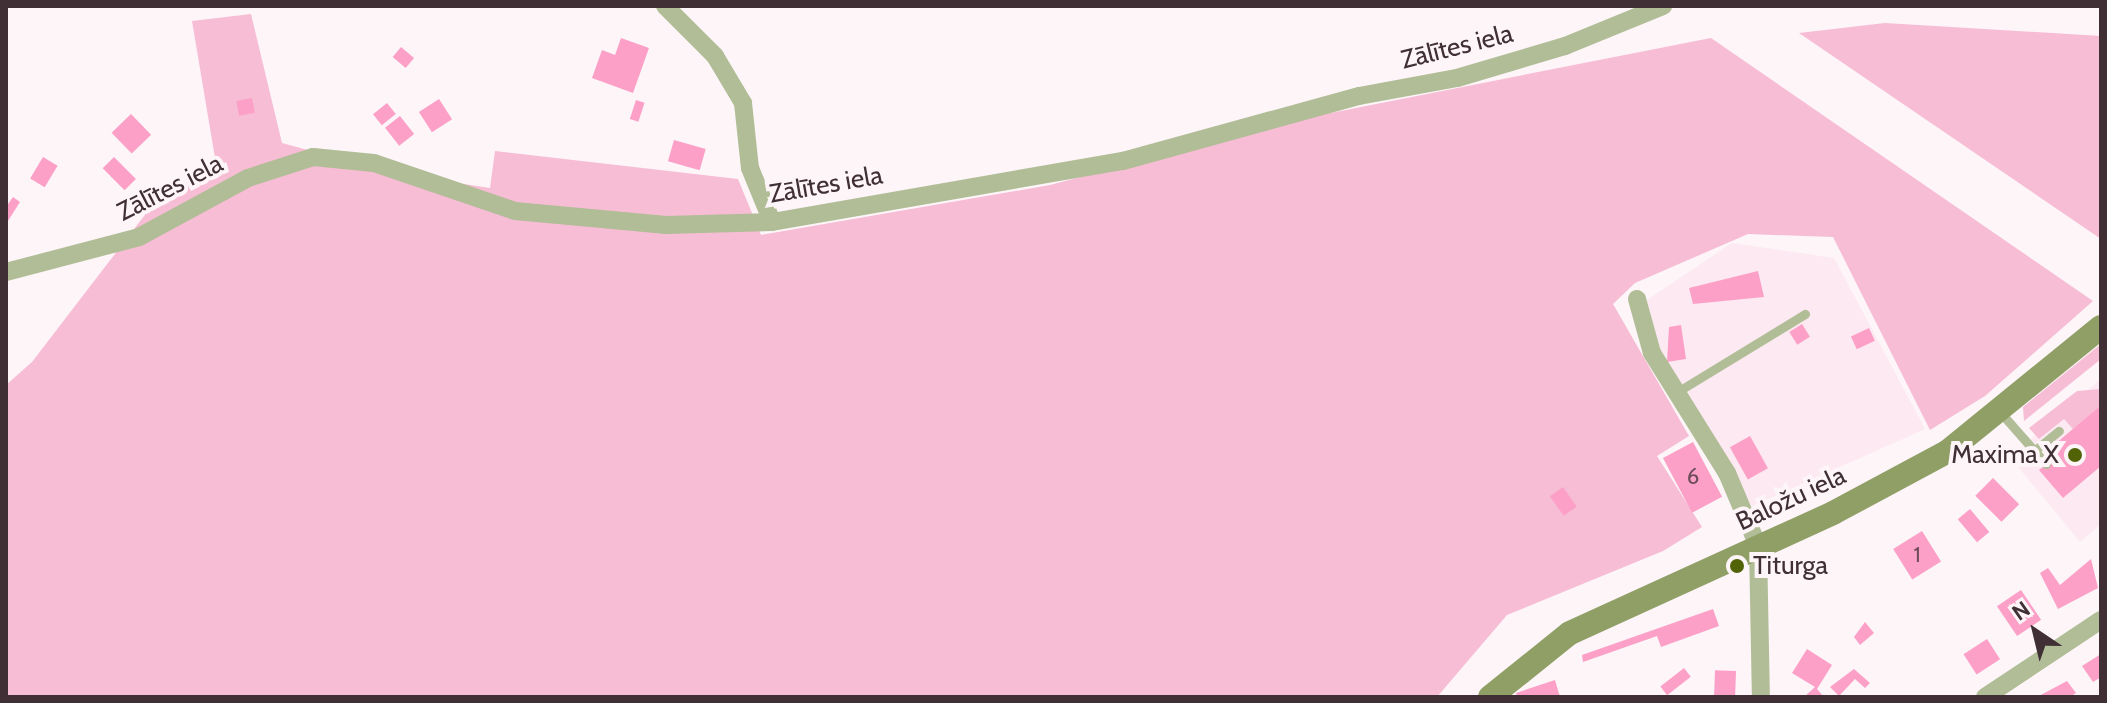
<!DOCTYPE html>
<html>
<head>
<meta charset="utf-8">
<style>
  body { margin:0 }
  #map { position:relative; width:2107px; height:703px; overflow:hidden; background:#fdf5f8; font-family:Cabin,sans-serif }
  div>[style] { position:absolute }
  .built>* { inset:0; background:#fde9f1 }
  .green>* { inset:0; background:#f7bdd4 }
  .building>* { inset:0; background:#fca0c7; transform-origin:0 0 }
  .service>* { height:9px; margin:-4.5px; padding:0 4.5px; transform-origin:4.5px; border-radius:4.5px; background:#b1bd97 }
  .minor>* { height:18px; margin:-9px; padding:0 9px; transform-origin:9px; border-radius:9px; background:#b1bd97 }
  .secondary>* { height:24px; margin:-12px; padding:0 12px; transform-origin:12px; border-radius:12px; background:#909f66 }
  .dots>* { width:22px; height:22px; translate:-50% -50%; box-sizing:border-box; border:4px solid #fdf5f8; border-radius:50% }
  span { translate:-50% -50%; white-space:nowrap; text-align:center; line-height:1.15; -webkit-text-stroke:8px #fdf5f8; paint-order:stroke }
  .number-label { font-size:22px; color:#6f4c5a }
  .number-label span { -webkit-text-stroke-width:0 }
  .street-label { font-size:26px; color:#403036 }
  .poi-label { font-size:26px; color:#403036 }
  .right { translate:-100% -50%; text-align:right }
  .left { translate:0 -50%; text-align:left }
  .frame { position:absolute; inset:0; border:8px solid #403036; pointer-events:none }
  .north { position:absolute; left:1995px; top:591px; width:80px; height:80px; -webkit-text-stroke:6px #fdf5f8; paint-order:stroke; rotate:325deg; font-size:22px; font-weight:700; line-height:32px; text-align:center; color:#403036 }
  .north::after { content:''; display:block; margin:auto; width:28px; height:36px; background:#403036; clip-path:polygon(50% 0,100% 100%,50% 72%,0 100%) }
</style>
</head>
<body>
<div id="map">
  <div class="built">
    <i style="clip-path:polygon(1732px 243px,1834px 258px,1925px 429px,1752px 506px,1658px 356px,1647px 300px)"></i>
    <i style="clip-path:polygon(2101px 379px,2101px 524px,2080px 542px,2010px 457px)"></i>
  </div>
  <div class="green">
    <i style="clip-path:polygon(251px 14px,282px 143px,392px 173px,490px 188px,495px 151px,738px 179px,761px 235px,1050px 185px,1295px 120px,1711px 38px,2093px 301px,1985px 396px,1930px 430px,1833px 237px,1748px 234px,1635px 283px,1613px 304px,1689px 436px,1657px 456px,1702px 527px,1663px 551px,1507px 615px,1437px 697px,6px 697px,6px 385px,32px 362px,154px 203px,216px 164px,192px 21px)"></i>
    <i style="clip-path:polygon(1885px 23px,2101px 36px,2101px 239px,1799px 33px)"></i>
    <i style="clip-path:polygon(2101px 344px,2101px 359px,2024px 421px,2023px 407px)"></i>
    <i style="clip-path:polygon(2101px 389px,2101px 405px,2073px 429px,2064px 419px,2039px 439px,2029px 428px,2077px 391px)"></i>
  </div>
  <div class="building">
    <i style="clip-path:polygon(621px 38px,649px 48px,633px 93px,592px 78px,602px 50px,615px 55px)"></i>
    <i style="left:401px;top:47px;width:17px;height:13px;rotate:40deg"></i>
    <i style="left:252px;top:98px;width:15px;height:16px;rotate:79deg"></i>
    <i style="left:439px;top:99px;width:24px;height:24px;rotate:57deg"></i>
    <i style="left:636px;top:100px;width:9px;height:20px;rotate:18deg"></i>
    <i style="left:387px;top:103px;width:14px;height:18px;rotate:51deg"></i>
    <i style="left:131px;top:114px;width:29px;height:27px;rotate:46deg"></i>
    <i style="left:400px;top:116px;width:23px;height:19px;rotate:52deg"></i>
    <i style="left:674px;top:140px;width:33px;height:22px;rotate:16deg"></i>
    <i style="left:43px;top:157px;width:17px;height:25px;rotate:31deg"></i>
    <i style="left:114px;top:157px;width:31px;height:16px;rotate:45deg"></i>
    <i style="clip-path:polygon(13px 197px,20px 202px,6px 224px,6px 207px)"></i>
    <i style="clip-path:polygon(1758px 271px,1764px 297px,1693px 304px,1689px 288px)"></i>
    <i style="left:1802px;top:324px;width:15px;height:15px;rotate:58deg"></i>
    <i style="clip-path:polygon(1681px 325px,1686px 359px,1667px 362px,1669px 327px)"></i>
    <i style="left:1869px;top:328px;width:14px;height:20px;rotate:65deg"></i>
    <i style="clip-path:polygon(2101px 405px,2101px 466px,2063px 498px,2039px 470px,2053px 459px,2047px 451px)"></i>
    <i style="left:1750px;top:436px;width:37px;height:23px;rotate:61deg"></i>
    <i style="left:1693px;top:442px;width:62px;height:34px;rotate:62deg"></i>
    <i style="left:1993px;top:478px;width:37px;height:25px;rotate:45deg"></i>
    <i style="left:1563px;top:487px;width:24px;height:16px;rotate:55deg"></i>
    <i style="left:1970px;top:509px;width:30px;height:16px;rotate:50deg"></i>
    <i style="left:1922px;top:531px;width:36px;height:34px;rotate:58deg"></i>
    <i style="clip-path:polygon(2091px 559px,2098px 588px,2058px 609px,2040px 573px,2048px 568px,2060px 585px)"></i>
    <i style="left:2021px;top:590px;width:36px;height:29px;rotate:56deg"></i>
    <i style="clip-path:polygon(1713px 609px,1719px 626px,1661px 647px,1657px 636px,1583px 662px,1582px 655px)"></i>
    <i style="clip-path:polygon(1865px 622px,1874px 633px,1860px 645px,1854px 637px)"></i>
    <i style="left:1987px;top:639px;width:24px;height:28px;rotate:57deg"></i>
    <i style="clip-path:polygon(1807px 649px,1832px 665px,1817px 689px,1824px 697px,1804px 697px,1815px 687px,1792px 673px)"></i>
    <i style="clip-path:polygon(2101px 654px,2101px 677px,2093px 682px,2082px 666px)"></i>
    <i style="left:1684px;top:668px;width:11px;height:30px;rotate:52deg"></i>
    <i style="clip-path:polygon(1854px 669px,1870px 683px,1865px 688px,1855px 679px,1839px 696px,1830px 687px)"></i>
    <i style="left:1736px;top:671px;width:26px;height:21px;rotate:92deg"></i>
    <i style="clip-path:polygon(1555px 680px,1560px 697px,1517px 697px,1516px 693px)"></i>
    <i style="clip-path:polygon(2067px 681px,2076px 693px,2070px 697px,2037px 697px)"></i>
  </div>
  <div class="service">
    <i style="left:1677px;top:392px;width:150px;rotate:-31.4deg"></i>
    <i style="left:2001px;top:413px;width:68px;rotate:48.6deg"></i>
    <i style="left:2034px;top:451px;width:32px;rotate:-39deg"></i>
  </div>
  <div class="minor">
    <i style="left:665px;top:6px;width:71px;rotate:45deg"></i>
    <i style="left:715px;top:56px;width:55px;rotate:59.2deg"></i>
    <i style="left:743px;top:103px;width:65px;rotate:83.9deg"></i>
    <i style="left:750px;top:168px;width:58px;rotate:67.8deg"></i>
    <i style="left:6px;top:272px;width:138px;rotate:-14.7deg"></i>
    <i style="left:139px;top:237px;width:124px;rotate:-28.4deg"></i>
    <i style="left:248px;top:178px;width:68px;rotate:-17.9deg"></i>
    <i style="left:313px;top:157px;width:61px;rotate:5.6deg"></i>
    <i style="left:374px;top:163px;width:149px;rotate:18.8deg"></i>
    <i style="left:515px;top:211px;width:152px;rotate:5.3deg"></i>
    <i style="left:666px;top:225px;width:106px;rotate:-1.6deg"></i>
    <i style="left:772px;top:222px;width:356px;rotate:-9.9deg"></i>
    <i style="left:1123px;top:161px;width:245px;rotate:-15.4deg"></i>
    <i style="left:1359px;top:96px;width:100px;rotate:-10.4deg"></i>
    <i style="left:1457px;top:78px;width:113px;rotate:-16.5deg"></i>
    <i style="left:1565px;top:46px;width:106px;rotate:-22.2deg"></i>
    <i style="left:1637px;top:299px;width:56px;rotate:74.5deg"></i>
    <i style="left:1652px;top:353px;width:142px;rotate:58deg"></i>
    <i style="left:1727px;top:473px;width:79px;rotate:67deg"></i>
    <i style="left:1758px;top:546px;width:151px;rotate:88.9deg"></i>
    <i style="left:1985px;top:697px;width:139px;rotate:-33.6deg"></i>
  </div>
  <div class="secondary">
    <i style="left:1490px;top:697px;width:102px;rotate:-38.7deg"></i>
    <i style="left:1570px;top:633px;width:289px;rotate:-24.5deg"></i>
    <i style="left:1833px;top:513px;width:129px;rotate:-28.2deg"></i>
    <i style="left:1947px;top:452px;width:198px;rotate:-39.1deg"></i>
  </div>
  <div class="dots">
    <i style="left:2075px;top:455px;background:#516207"></i>
    <i style="left:1737px;top:566px;background:#516207"></i>
  </div>
  <div class="number-label">
    <span style="left:1693px;top:477px">6</span>
    <span style="left:1917px;top:555px">1</span>
  </div>
  <div class="street-label">
    <span style="left:1457px;top:47px;rotate:-14deg">Zālītes iela</span>
    <span style="left:826px;top:185px;rotate:-10deg">Zālītes iela</span>
    <span style="left:170px;top:188px;rotate:-27deg">Zālītes iela</span>
    <span style="left:1791px;top:499px;rotate:-25deg">Baložu iela</span>
  </div>
  <div class="poi-label">
    <span class="right" style="left:2059px;top:455px">Maxima X</span>
    <span class="left" style="left:1753px;top:566px">Titurga</span>
  </div>
  <div class="frame"></div>
  <div class="north">N</div>
</div>
</body>
</html>
